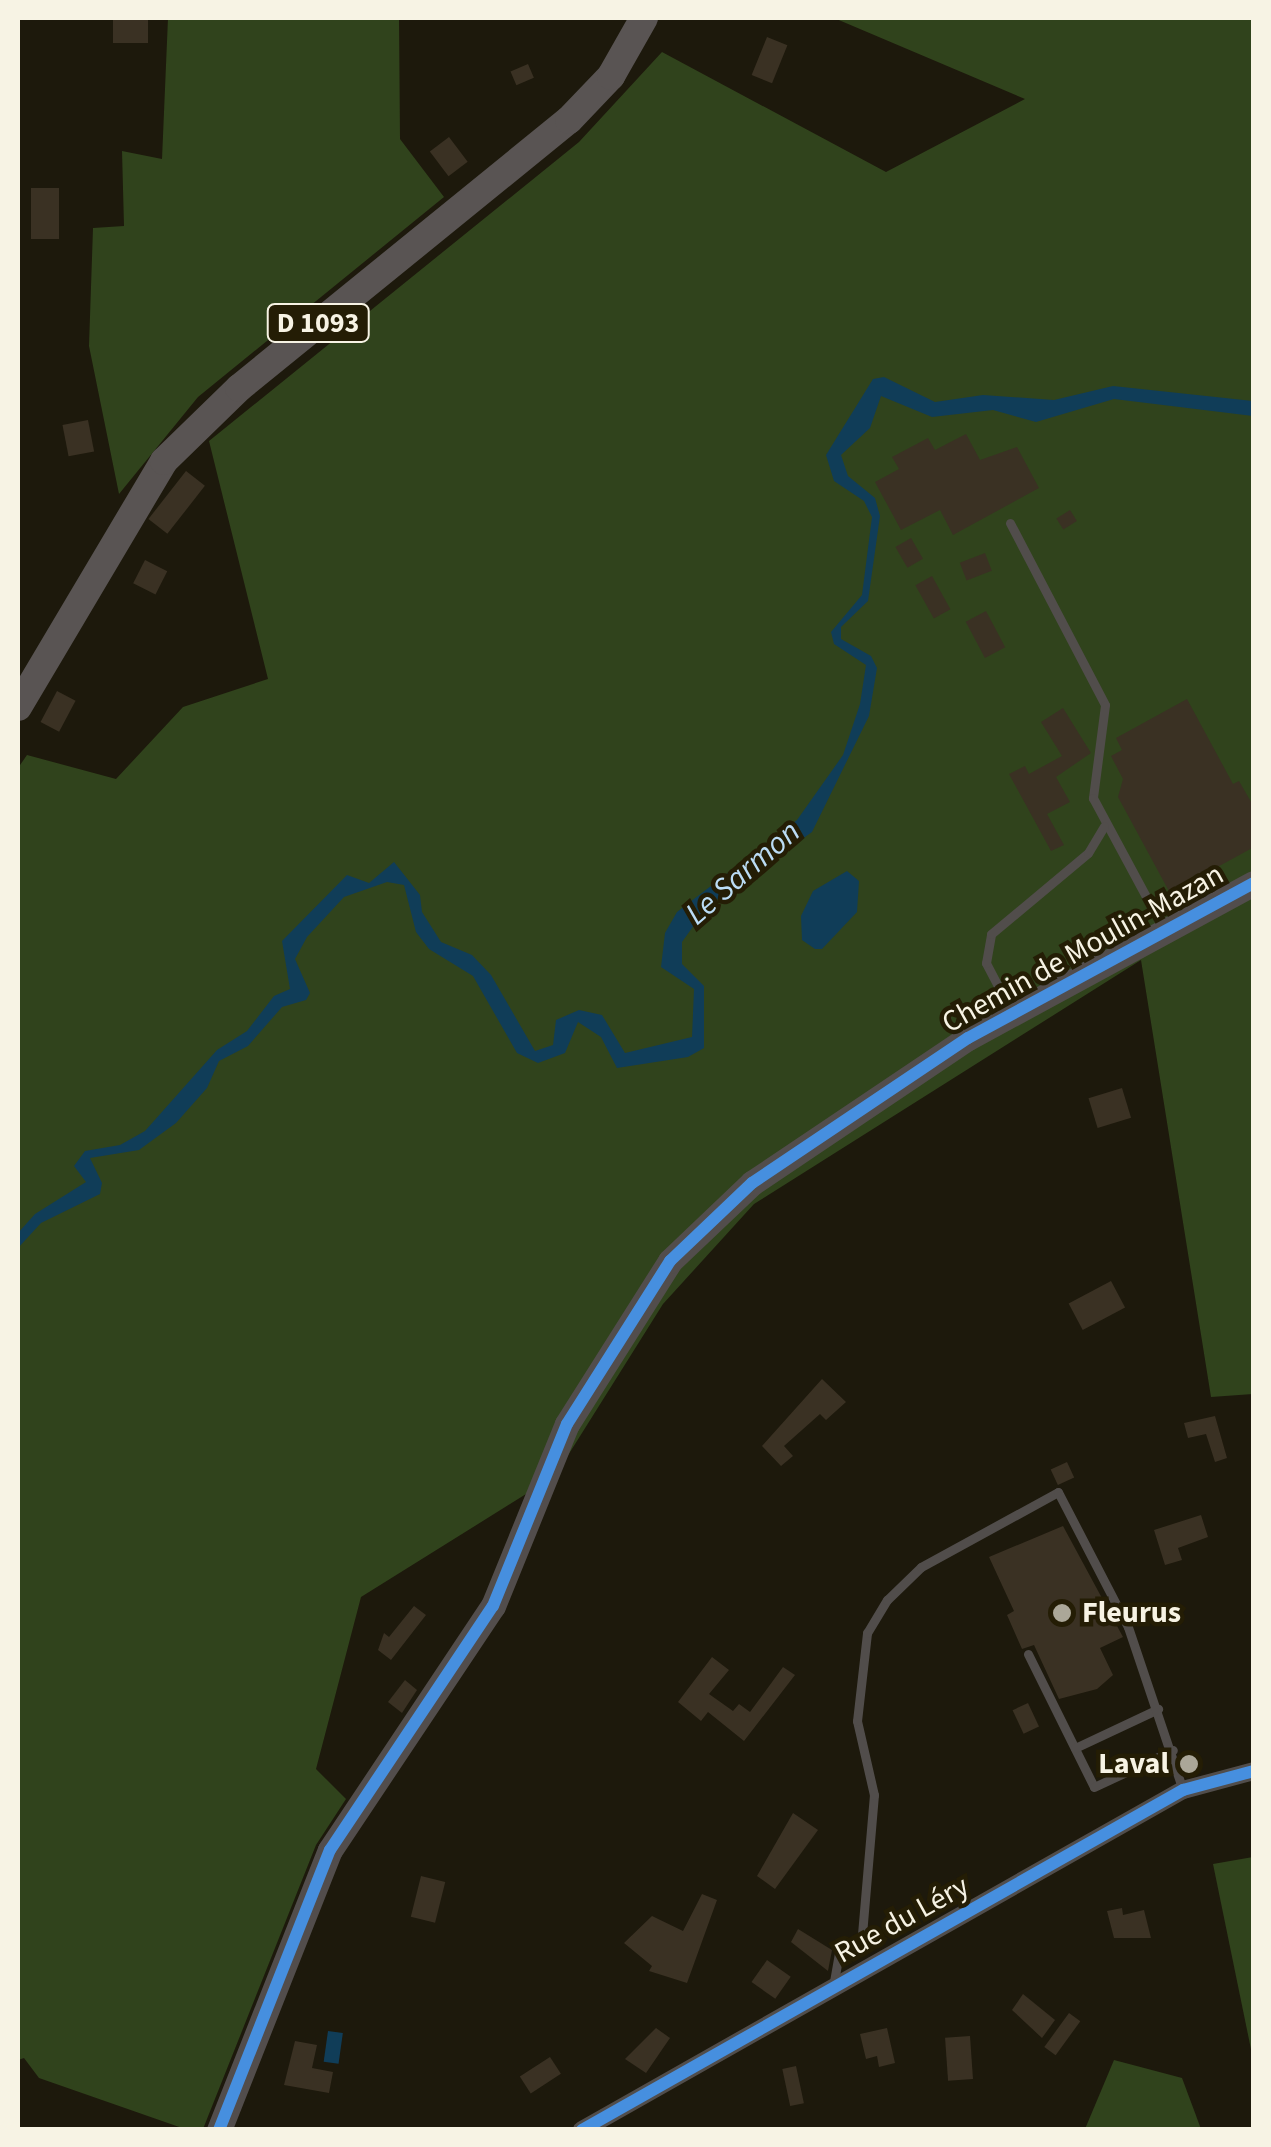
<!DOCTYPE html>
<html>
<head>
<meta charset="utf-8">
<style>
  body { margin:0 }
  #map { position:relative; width:1271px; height:2147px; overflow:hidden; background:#1d190c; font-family:"Source Sans 3",sans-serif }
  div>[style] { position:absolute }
  .green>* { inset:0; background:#30431c }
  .water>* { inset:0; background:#103d58; transform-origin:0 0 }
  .building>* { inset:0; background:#3a3123; transform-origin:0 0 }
  .lane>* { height:9px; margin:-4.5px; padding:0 4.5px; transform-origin:4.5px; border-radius:4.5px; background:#514d4b }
  .street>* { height:18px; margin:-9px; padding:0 9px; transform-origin:9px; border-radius:9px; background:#514d4b }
  .secondary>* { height:25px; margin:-12.5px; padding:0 12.5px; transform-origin:12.5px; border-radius:12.5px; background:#524d4c }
  .primary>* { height:28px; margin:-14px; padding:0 14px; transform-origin:14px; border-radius:14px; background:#595453 }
  .cycleway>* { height:12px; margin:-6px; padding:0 6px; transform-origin:6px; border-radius:6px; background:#468fdf }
  .dots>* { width:28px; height:28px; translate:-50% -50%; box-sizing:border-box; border:5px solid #241d05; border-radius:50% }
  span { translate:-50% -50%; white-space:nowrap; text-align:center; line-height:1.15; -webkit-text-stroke:9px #241d05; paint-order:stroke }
  .shield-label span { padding:2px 8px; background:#241d05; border:2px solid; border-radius:8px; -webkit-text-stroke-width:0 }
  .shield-label { font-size:28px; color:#f7f3e4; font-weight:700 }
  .street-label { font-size:30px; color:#f7f3e4 }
  .poi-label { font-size:30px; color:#f7f3e4; font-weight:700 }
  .left { translate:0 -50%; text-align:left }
  .right { translate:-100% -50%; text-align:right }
  .water-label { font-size:32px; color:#bbdcf5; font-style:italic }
  .frame { position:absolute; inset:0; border:20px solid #f7f3e4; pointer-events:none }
</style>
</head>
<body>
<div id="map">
  <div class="green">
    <i style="clip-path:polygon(168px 18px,399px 18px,400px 139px,444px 197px,198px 397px,119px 494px,89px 346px,93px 228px,124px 226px,122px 151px,162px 159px)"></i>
    <i style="clip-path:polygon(834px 18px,1253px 18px,1253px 1394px,1211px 1397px,1141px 960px,754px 1204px,663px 1304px,555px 1476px,361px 1597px,316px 1769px,346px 1799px,316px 1845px,203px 2129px,185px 2129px,39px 2078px,24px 2058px,18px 2060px,18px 768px,27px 755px,116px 779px,183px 707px,268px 679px,209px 441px,579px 142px,662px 52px,886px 172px,1025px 99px)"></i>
    <i style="clip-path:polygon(1253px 1857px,1254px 1857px,1253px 2059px,1213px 1864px)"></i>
    <i style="clip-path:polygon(1114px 2060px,1182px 2078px,1201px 2129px,1085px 2129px)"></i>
  </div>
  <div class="water">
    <i style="clip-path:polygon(884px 377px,935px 402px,983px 395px,1054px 400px,1113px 386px,1253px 401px,1253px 416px,1114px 399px,1036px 422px,993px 410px,932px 417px,881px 396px,870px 428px,841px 455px,848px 476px,875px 498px,880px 516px,868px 601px,841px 627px,841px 639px,871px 656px,877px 668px,869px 716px,812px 832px,707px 907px,682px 942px,682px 964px,704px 986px,704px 1048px,688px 1057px,617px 1068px,601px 1037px,578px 1022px,565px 1053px,538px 1063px,517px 1053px,473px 976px,429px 949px,416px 932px,404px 885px,387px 882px,344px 897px,307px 937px,295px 959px,310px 993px,306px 1000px,282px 1007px,248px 1046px,219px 1061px,207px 1088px,176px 1123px,139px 1150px,90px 1158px,102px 1183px,100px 1194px,41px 1223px,18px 1248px,18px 1233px,35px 1214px,86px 1182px,74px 1166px,85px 1151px,120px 1145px,145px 1131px,217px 1050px,247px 1031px,274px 996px,290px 989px,282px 941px,347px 875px,369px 883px,394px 862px,420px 895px,422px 912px,441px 942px,472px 955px,491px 975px,535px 1051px,553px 1045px,556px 1020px,579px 1010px,602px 1015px,625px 1053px,692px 1037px,694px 989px,661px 967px,665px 933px,677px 912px,797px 820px,843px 755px,860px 704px,866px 665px,834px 644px,831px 632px,862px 595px,872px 517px,864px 501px,834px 481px,826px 455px,873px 379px)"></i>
    <i style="clip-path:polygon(847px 871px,859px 881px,857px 912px,822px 949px,815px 949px,802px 940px,801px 916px,813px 891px)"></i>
    <i style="left:328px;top:2031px;width:15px;height:31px;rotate:8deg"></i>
  </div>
  <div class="building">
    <i style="left:113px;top:18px;width:35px;height:25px"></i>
    <i style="left:767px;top:37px;width:22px;height:41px;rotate:22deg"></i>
    <i style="left:528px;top:64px;width:15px;height:19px;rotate:67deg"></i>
    <i style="left:449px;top:137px;width:31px;height:24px;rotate:53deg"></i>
    <i style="left:31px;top:188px;width:28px;height:51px"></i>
    <i style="left:88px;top:420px;width:32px;height:26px;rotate:79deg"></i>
    <i style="clip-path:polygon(966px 434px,980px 460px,1017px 447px,1039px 488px,953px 535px,940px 510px,901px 530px,875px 482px,899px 469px,892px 457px,928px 438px,935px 450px)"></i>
    <i style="left:186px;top:471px;width:24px;height:61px;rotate:38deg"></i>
    <i style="left:1070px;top:510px;width:13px;height:16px;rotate:58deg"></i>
    <i style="left:911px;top:538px;width:24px;height:18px;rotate:60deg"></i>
    <i style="left:985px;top:553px;width:19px;height:27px;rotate:69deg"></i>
    <i style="left:145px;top:560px;width:25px;height:26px;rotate:27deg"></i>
    <i style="left:932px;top:576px;width:38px;height:19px;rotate:61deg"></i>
    <i style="left:986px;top:611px;width:41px;height:23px;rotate:62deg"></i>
    <i style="left:57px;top:691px;width:21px;height:35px;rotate:28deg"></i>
    <i style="clip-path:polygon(1187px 699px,1233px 784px,1239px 781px,1254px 807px,1254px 847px,1170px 893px,1118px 797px,1123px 779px,1111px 756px,1122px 750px,1116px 738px)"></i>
    <i style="clip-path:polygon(1063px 708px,1091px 753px,1056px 777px,1070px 802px,1047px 814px,1064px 845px,1051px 851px,1009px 774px,1025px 766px,1029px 774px,1062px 756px,1041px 722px)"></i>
    <i style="left:1122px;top:1088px;width:31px;height:35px;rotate:73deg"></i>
    <i style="left:1111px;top:1281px;width:30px;height:48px;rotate:62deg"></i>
    <i style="clip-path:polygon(822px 1379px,846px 1402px,826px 1420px,820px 1414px,784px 1446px,793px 1456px,781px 1466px,762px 1446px)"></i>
    <i style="clip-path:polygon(1215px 1416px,1227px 1458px,1215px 1462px,1206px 1434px,1188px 1438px,1184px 1423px)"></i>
    <i style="left:1067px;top:1462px;width:17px;height:18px;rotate:65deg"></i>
    <i style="clip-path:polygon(1201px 1515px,1208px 1537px,1178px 1548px,1182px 1560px,1165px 1565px,1154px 1530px)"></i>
    <i style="clip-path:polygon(1063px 1526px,1123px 1637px,1100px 1648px,1113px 1675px,1097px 1689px,1059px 1699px,1034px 1645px,1022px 1649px,1007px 1615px,1014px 1611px,989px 1557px)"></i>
    <i style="clip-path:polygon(414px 1606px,426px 1615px,391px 1660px,378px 1650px,384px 1633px,389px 1637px)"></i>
    <i style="clip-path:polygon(712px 1657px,729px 1670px,709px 1694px,733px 1711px,739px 1704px,750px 1712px,783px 1667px,795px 1675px,744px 1741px,708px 1712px,701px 1721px,678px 1702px)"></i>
    <i style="clip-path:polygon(405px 1680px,417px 1690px,402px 1713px,388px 1702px)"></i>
    <i style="left:1028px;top:1703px;width:26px;height:17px;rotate:65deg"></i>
    <i style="clip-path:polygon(793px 1813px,818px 1830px,775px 1889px,757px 1876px)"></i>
    <i style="left:421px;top:1876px;width:25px;height:42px;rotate:14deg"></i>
    <i style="clip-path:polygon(702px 1894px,717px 1900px,687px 1983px,649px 1971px,652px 1966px,624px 1943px,652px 1916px,683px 1931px)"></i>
    <i style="clip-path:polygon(1122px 1908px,1123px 1915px,1144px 1910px,1151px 1938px,1114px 1938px,1107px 1911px)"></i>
    <i style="clip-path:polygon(798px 1929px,832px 1950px,828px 1971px,791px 1942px)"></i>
    <i style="left:767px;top:1960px;width:29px;height:27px;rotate:35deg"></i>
    <i style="clip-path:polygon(1023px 1994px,1055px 2020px,1042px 2038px,1012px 2010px)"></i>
    <i style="left:1069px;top:2013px;width:14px;height:42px;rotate:36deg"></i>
    <i style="clip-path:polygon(656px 2028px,670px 2038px,646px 2073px,625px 2059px)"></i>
    <i style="clip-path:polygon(887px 2028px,895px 2063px,879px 2067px,877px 2056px,866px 2059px,860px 2034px)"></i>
    <i style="left:970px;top:2036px;width:43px;height:25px;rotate:86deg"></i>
    <i style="clip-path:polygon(295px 2041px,317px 2045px,312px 2068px,333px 2072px,329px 2093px,284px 2085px)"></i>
    <i style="left:550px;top:2057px;width:20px;height:36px;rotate:57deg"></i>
    <i style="left:796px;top:2066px;width:38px;height:14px;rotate:78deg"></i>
  </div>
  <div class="lane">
    <i style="left:1010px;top:523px;width:205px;rotate:62.4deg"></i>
    <i style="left:1105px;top:705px;width:94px;rotate:97.4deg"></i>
    <i style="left:1093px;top:798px;width:148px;rotate:61.7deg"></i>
    <i style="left:1010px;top:1009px;width:52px;rotate:-117.6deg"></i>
    <i style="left:986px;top:963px;width:29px;rotate:-80deg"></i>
    <i style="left:991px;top:934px;width:126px;rotate:-39.9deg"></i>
    <i style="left:1088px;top:853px;width:31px;rotate:-59deg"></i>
    <i style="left:1028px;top:1654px;width:148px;rotate:63.6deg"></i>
    <i style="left:1094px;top:1787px;width:87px;rotate:-25.1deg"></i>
    <i style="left:1075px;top:1748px;width:92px;rotate:-25.2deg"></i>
    <i style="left:833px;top:1987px;width:35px;rotate:-80deg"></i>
    <i style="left:839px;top:1953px;width:23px;rotate:-18deg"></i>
    <i style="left:861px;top:1946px;width:152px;rotate:-85.1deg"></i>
    <i style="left:874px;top:1795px;width:76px;rotate:-102.9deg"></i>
    <i style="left:857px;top:1721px;width:89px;rotate:-83.5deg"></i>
    <i style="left:867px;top:1633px;width:39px;rotate:-59deg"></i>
    <i style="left:887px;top:1600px;width:47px;rotate:-44.1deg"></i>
    <i style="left:921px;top:1567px;width:156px;rotate:-28.7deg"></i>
    <i style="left:1058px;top:1492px;width:152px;rotate:62.6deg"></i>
    <i style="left:1128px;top:1627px;width:172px;rotate:71.4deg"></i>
  </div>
  <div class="street">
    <i style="left:582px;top:2130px;width:691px;rotate:-29.5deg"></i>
    <i style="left:1183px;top:1790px;width:73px;rotate:-15deg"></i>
  </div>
  <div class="secondary">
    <i style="left:219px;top:2130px;width:301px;rotate:-68.4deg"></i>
    <i style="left:330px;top:1850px;width:293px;rotate:-56.3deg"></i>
    <i style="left:493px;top:1606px;width:196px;rotate:-67.9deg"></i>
    <i style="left:567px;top:1424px;width:193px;rotate:-57.7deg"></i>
    <i style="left:670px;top:1261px;width:113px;rotate:-43.6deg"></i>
    <i style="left:752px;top:1183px;width:260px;rotate:-33.9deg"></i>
    <i style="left:968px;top:1038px;width:325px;rotate:-28.5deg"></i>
  </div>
  <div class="primary">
    <i style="left:18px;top:707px;width:286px;rotate:-59.3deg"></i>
    <i style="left:164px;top:461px;width:105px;rotate:-44.2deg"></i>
    <i style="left:239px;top:388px;width:425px;rotate:-39.1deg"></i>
    <i style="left:569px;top:120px;width:61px;rotate:-46.3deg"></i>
    <i style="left:611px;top:76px;width:67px;rotate:-60.4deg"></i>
  </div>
  <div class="cycleway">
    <i style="left:219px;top:2130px;width:301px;rotate:-68.4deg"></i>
    <i style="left:330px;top:1850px;width:293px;rotate:-56.3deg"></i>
    <i style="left:493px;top:1606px;width:196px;rotate:-67.9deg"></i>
    <i style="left:567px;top:1424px;width:193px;rotate:-57.7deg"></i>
    <i style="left:670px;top:1261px;width:113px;rotate:-43.6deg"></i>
    <i style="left:752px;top:1183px;width:260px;rotate:-33.9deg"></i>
    <i style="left:968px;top:1038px;width:325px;rotate:-28.5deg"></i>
    <i style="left:582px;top:2130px;width:691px;rotate:-29.5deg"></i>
    <i style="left:1183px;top:1790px;width:73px;rotate:-15deg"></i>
  </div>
  <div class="dots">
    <i style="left:1062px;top:1613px;background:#aba798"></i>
    <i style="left:1189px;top:1764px;background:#aba798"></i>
  </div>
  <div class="shield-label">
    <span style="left:318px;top:323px">D 1093</span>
  </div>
  <div class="street-label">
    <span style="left:1083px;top:949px;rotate:-29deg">Chemin de Moulin-Mazan</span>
    <span style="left:902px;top:1920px;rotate:-29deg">Rue du Léry</span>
  </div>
  <div class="poi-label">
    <span class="left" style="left:1082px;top:1613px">Fleurus</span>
    <span class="right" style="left:1169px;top:1764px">Laval</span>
  </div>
  <div class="water-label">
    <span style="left:743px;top:873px;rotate:-41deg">Le Sarmon</span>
  </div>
  <div class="frame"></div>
</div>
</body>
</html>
